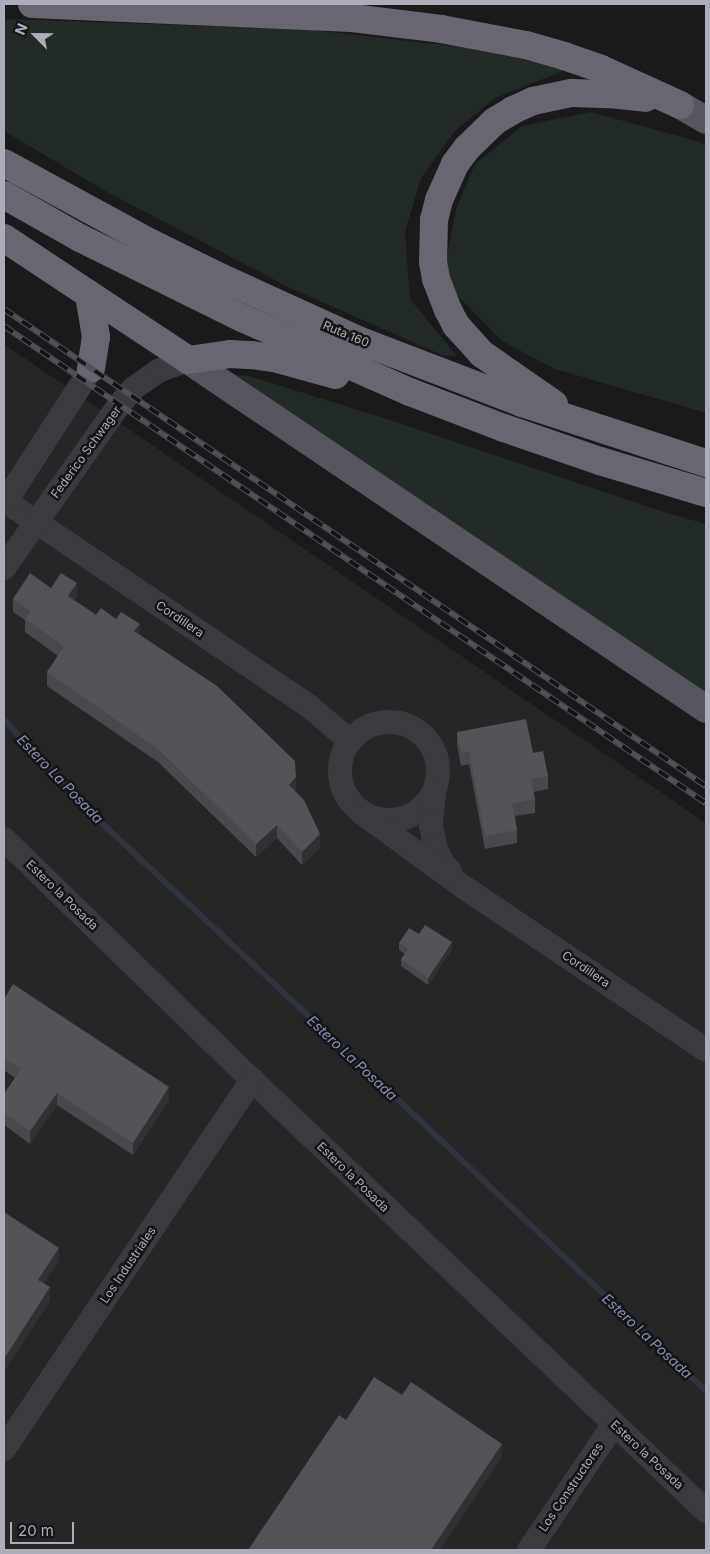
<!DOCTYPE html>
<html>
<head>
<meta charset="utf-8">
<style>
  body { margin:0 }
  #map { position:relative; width:710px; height:1554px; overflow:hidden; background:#1a191b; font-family:Inter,sans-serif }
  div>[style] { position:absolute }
  .built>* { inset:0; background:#262528 }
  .green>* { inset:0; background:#232b26 }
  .stream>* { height:6px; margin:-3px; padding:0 3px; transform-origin:3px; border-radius:3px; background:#2f343f }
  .minor>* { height:24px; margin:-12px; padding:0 12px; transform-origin:12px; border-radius:12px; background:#3b3a40 }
  .minor>.ring { margin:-12px; padding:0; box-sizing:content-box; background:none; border:24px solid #3b3a40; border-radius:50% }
  .primary>* { height:28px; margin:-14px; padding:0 14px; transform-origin:14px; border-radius:14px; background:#57565f }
  .motorway>* { height:28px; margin:-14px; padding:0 14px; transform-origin:14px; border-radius:14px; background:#676671 }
  .rail>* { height:5.5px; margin-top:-2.75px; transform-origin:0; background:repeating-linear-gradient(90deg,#151416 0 11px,#525159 0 22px); box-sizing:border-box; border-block:1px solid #525159 }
  .wall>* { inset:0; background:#48494d }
  .shaded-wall>* { inset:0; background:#313134 }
  .building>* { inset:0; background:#535359 }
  span { translate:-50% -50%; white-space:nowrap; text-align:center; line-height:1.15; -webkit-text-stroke:5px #151416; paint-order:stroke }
  .street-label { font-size:12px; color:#acadbb }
  .water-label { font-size:14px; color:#8591b4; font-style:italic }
  .frame { position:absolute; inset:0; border:5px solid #acadbb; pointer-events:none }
  .north { position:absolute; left:10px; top:10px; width:50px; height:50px; -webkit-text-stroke:4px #151416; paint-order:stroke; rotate:293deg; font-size:14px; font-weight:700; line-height:20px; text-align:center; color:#acadbb }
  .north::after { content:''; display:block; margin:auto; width:18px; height:22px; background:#acadbb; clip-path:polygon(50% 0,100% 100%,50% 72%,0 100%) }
  .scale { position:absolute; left:10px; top:1522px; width:64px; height:22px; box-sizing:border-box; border:2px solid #acadbb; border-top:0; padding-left:6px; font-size:15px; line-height:18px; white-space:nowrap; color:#acadbb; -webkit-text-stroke:4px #151416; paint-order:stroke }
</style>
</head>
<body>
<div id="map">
  <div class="built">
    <i style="clip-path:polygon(4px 344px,706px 823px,706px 1550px,4px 1550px)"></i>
  </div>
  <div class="green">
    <i style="clip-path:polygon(4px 19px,303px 29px,480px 49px,566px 70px,495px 98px,455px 131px,421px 178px,405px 232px,410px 299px,457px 356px,442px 355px,290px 288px,107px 192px,4px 131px)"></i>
    <i style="clip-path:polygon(591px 112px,700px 142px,706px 146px,706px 413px,555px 369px,502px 341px,455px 293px,445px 267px,456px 209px,475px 164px,522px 126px)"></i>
    <i style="clip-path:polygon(235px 375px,249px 376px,390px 420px,664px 512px,706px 524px,706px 692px)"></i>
  </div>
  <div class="stream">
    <i style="left:4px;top:720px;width:148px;rotate:46.4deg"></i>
    <i style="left:106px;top:827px;width:365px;rotate:43deg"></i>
    <i style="left:373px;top:1076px;width:458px;rotate:43.4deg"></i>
  </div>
  <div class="minor">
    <i style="left:5px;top:501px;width:367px;rotate:34deg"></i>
    <i style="left:309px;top:706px;width:54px;rotate:40.5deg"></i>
    <i style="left:4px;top:504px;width:161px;rotate:-57.2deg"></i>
    <i style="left:4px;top:568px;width:199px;rotate:-54.8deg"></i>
    <i style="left:119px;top:405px;width:23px;rotate:-49deg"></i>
    <i style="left:134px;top:388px;width:29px;rotate:-35deg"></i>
    <i style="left:158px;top:371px;width:32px;rotate:-20deg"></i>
    <i class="ring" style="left:340px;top:722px;width:74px;height:74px"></i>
    <i style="left:434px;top:794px;width:31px;rotate:96deg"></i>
    <i style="left:431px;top:825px;width:21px;rotate:79deg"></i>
    <i style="left:435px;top:846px;width:16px;rotate:68deg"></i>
    <i style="left:441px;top:861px;width:13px;rotate:48deg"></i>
    <i style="left:362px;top:813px;width:127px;rotate:36.1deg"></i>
    <i style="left:465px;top:888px;width:290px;rotate:33.9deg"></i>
    <i style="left:4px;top:839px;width:346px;rotate:44.2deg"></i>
    <i style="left:252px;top:1080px;width:626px;rotate:43.51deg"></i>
    <i style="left:4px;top:1449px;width:445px;rotate:-56.1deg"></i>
    <i style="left:529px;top:1550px;width:152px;rotate:-56deg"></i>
  </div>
  <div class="primary">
    <i style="left:680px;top:105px;width:30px;rotate:30deg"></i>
    <i style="left:188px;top:360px;width:625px;rotate:33.97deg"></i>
  </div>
  <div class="motorway">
    <i style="left:32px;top:4px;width:320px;rotate:2.5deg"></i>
    <i style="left:352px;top:18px;width:90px;rotate:7deg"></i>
    <i style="left:441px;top:29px;width:86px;rotate:10.7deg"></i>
    <i style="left:526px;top:45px;width:40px;rotate:16deg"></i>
    <i style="left:564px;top:56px;width:39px;rotate:19deg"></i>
    <i style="left:601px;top:69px;width:87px;rotate:24.5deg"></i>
    <i style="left:4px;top:163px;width:165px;rotate:28.6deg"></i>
    <i style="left:149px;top:242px;width:81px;rotate:26.3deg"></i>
    <i style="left:222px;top:278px;width:149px;rotate:24.5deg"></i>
    <i style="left:358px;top:340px;width:176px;rotate:21deg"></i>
    <i style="left:522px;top:403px;width:194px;rotate:18.1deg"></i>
    <i style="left:4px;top:195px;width:87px;rotate:29.5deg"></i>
    <i style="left:80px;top:238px;width:181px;rotate:26.3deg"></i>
    <i style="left:242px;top:318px;width:184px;rotate:23.8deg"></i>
    <i style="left:410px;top:392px;width:101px;rotate:21deg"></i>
    <i style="left:504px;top:428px;width:102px;rotate:19deg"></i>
    <i style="left:600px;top:461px;width:111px;rotate:16.8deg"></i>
    <i style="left:4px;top:238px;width:221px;rotate:33.5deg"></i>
    <i style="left:188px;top:360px;width:42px;rotate:-8.1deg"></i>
    <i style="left:230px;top:354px;width:22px;rotate:3deg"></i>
    <i style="left:252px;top:355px;width:22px;rotate:8deg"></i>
    <i style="left:274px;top:358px;width:64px;rotate:15.3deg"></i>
    <i style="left:89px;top:295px;width:43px;rotate:80.5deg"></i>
    <i style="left:96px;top:337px;width:32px;rotate:99deg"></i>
    <i style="left:554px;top:404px;width:88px;rotate:-145.2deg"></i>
    <i style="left:482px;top:354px;width:39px;rotate:-132deg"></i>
    <i style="left:456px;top:325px;width:17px;rotate:-118deg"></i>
    <i style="left:448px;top:310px;width:33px;rotate:-111deg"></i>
    <i style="left:436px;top:279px;width:17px;rotate:-100deg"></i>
    <i style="left:433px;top:262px;width:42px;rotate:-88.6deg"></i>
    <i style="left:434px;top:220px;width:21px;rotate:-76deg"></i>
    <i style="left:439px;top:200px;width:39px;rotate:-66deg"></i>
    <i style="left:455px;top:164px;width:20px;rotate:-53deg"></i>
    <i style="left:467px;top:148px;width:39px;rotate:-44deg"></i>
    <i style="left:495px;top:121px;width:21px;rotate:-31deg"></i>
    <i style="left:513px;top:110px;width:22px;rotate:-24deg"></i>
    <i style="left:533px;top:101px;width:40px;rotate:-12deg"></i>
    <i style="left:572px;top:93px;width:37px;rotate:2deg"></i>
    <i style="left:609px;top:94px;width:37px;rotate:6deg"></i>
  </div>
  <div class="rail">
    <i style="left:4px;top:309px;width:849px;rotate:34.2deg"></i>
    <i style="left:4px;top:326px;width:849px;rotate:34.2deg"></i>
  </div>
  <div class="wall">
    <i style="clip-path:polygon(51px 588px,77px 596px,74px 600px,96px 615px,116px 619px,140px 635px,296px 790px,295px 791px,320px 848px,302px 865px,277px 838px,256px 857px,158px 762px,47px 686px,47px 672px,58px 656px,25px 632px,25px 620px,13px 612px,13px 599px)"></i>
    <i style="clip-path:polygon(457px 732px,533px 753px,548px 776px,548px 789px,533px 792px,535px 799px,535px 813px,515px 816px,517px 830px,517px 843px,485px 849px,469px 764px,461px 766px,457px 745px)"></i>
    <i style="clip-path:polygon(419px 934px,452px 949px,428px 985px,401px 966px,401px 959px,405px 954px,399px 950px,399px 943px)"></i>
    <i style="clip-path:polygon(4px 999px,169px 1100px,133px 1155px,57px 1105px,30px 1144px,4px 1125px,4px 1094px,15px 1078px,4px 1070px)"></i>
  </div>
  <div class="shaded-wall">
    <i style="clip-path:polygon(77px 583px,77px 596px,68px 609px,68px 596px)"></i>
    <i style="clip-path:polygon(140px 624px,140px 637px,134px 631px)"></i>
    <i style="clip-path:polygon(296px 777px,296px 790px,289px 798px,289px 785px)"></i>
    <i style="clip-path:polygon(277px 825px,277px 838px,256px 857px,256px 844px)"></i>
    <i style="clip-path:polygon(320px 834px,320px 848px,302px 865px,302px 852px)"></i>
    <i style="clip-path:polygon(452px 942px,452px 949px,428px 985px,428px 978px)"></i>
    <i style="clip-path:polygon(169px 1087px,169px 1100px,133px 1155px,133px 1143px)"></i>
    <i style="clip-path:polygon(57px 1093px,57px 1105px,30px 1144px,30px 1131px)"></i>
    <i style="clip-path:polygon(59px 1248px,59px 1261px,38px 1293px,38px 1280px)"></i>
    <i style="clip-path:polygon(50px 1287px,50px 1301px,4px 1372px,4px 1359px)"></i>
    <i style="clip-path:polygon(502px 1444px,502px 1457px,440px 1550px,431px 1550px)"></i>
  </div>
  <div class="building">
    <i style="clip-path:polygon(30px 573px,51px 588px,61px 573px,77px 583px,68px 596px,96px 615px,101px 608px,116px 619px,121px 612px,140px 624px,134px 631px,217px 686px,295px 761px,296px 777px,289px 785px,304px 800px,320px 834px,302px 852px,277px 825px,256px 844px,158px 749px,47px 672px,64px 646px,25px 619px,31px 611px,13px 599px)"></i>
    <i style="clip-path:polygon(526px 719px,533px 753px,543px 751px,548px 776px,531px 779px,535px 799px,512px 804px,517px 830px,485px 836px,469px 751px,461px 753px,457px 732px)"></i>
    <i style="clip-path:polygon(425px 925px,452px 942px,428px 978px,401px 959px,408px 949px,399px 943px,409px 928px,419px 934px)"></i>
    <i style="clip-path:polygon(13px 984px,169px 1087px,133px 1143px,57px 1093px,30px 1131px,4px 1113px,4px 1094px,21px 1069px,4px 1058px,4px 999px)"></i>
    <i style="clip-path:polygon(4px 1212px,59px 1248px,38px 1280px,50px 1287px,4px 1359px)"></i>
    <i style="clip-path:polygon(374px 1377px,402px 1395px,411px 1382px,502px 1444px,431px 1550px,248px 1550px,339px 1415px,346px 1420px)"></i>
  </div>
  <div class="street-label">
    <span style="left:346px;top:334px;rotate:23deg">Ruta 160</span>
    <span style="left:86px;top:452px;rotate:-54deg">Federico Schwager</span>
    <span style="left:180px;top:619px;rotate:34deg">Cordillera</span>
    <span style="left:62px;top:895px;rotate:44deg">Estero la Posada</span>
    <span style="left:586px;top:969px;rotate:34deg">Cordillera</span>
    <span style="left:353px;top:1177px;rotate:44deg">Estero la Posada</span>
    <span style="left:128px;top:1265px;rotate:-56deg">Los Industriales</span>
    <span style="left:647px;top:1455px;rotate:43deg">Estero la Posada</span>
    <span style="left:571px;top:1487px;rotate:-56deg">Los Constructores</span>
  </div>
  <div class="water-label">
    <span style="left:60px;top:779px;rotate:46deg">Estero La Posada</span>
    <span style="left:352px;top:1058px;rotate:43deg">Estero La Posada</span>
    <span style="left:647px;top:1336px;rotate:43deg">Estero La Posada</span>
  </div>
  <div class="frame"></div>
  <div class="north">N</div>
  <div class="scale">20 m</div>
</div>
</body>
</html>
